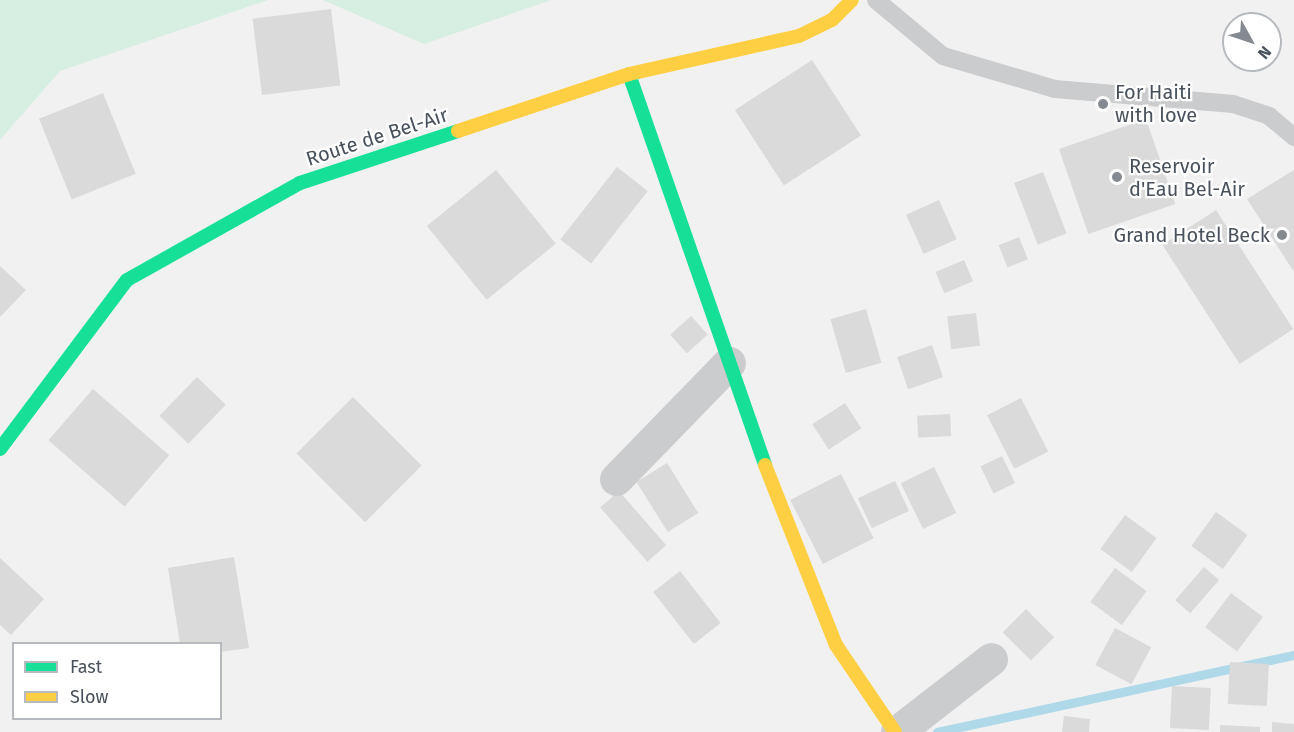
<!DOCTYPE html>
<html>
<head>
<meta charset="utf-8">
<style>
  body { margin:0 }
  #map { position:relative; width:1294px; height:732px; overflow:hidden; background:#f1f1f1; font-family:"Fira Sans",sans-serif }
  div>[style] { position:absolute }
  .green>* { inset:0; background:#d7eee2 }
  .stream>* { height:9px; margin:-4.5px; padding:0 4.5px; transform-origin:4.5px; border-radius:4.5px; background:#afd9e9 }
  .building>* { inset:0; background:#dadadb; transform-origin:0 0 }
  .lane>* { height:18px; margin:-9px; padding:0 9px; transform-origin:9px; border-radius:9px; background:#cbccce }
  .street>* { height:33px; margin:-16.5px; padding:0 16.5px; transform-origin:16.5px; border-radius:16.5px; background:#cbccce }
  .fast>* { height:14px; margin:-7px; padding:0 7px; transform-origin:7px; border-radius:7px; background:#16e098 }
  .slow>* { height:14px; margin:-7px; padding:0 7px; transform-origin:7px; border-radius:7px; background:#ffcf43 }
  .dots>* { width:16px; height:16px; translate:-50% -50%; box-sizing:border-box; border:3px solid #fff; border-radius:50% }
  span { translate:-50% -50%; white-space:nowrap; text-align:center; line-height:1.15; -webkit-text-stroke:4.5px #fff; paint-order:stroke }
  .poi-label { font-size:20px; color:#49525c }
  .left { translate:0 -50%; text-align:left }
  .right { translate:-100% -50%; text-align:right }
  .street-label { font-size:20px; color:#49525c }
  .legend { position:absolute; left:12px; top:642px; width:210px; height:78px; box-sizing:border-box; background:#fff; border:2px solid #b6babe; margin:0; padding:8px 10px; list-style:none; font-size:18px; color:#49525c }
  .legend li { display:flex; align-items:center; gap:12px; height:30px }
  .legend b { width:30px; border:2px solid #b6babe }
  .north { position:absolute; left:1222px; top:12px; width:60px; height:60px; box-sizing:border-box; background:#fff; border:2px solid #b6babe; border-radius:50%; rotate:130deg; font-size:16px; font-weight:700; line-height:24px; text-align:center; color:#49525c }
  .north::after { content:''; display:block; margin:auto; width:21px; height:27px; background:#848a90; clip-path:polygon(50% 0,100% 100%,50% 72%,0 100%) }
</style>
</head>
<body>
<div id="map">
  <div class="green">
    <i style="clip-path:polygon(0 0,268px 0,60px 71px,0 140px)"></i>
    <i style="clip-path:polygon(323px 0,551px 0,424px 44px)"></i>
  </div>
  <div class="stream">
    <i style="left:937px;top:732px;width:365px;rotate:-12.2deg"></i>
  </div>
  <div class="building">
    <i style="left:331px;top:9px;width:77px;height:79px;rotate:83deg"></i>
    <i style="left:812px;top:60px;width:90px;height:92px;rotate:57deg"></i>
    <i style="left:103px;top:93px;width:87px;height:69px;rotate:68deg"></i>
    <i style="left:1146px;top:119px;width:90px;height:92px;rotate:71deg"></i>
    <i style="left:617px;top:167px;width:39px;height:92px;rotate:38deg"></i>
    <i style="left:496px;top:170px;width:95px;height:89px;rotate:51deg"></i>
    <i style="clip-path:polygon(1294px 170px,1294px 272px,1247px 199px)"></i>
    <i style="left:1043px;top:172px;width:66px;height:31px;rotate:69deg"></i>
    <i style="left:939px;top:200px;width:43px;height:36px;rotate:66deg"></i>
    <i style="left:1216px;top:210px;width:142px;height:64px;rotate:57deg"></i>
    <i style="left:1019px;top:237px;width:24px;height:22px;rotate:68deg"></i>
    <i style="left:964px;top:260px;width:23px;height:31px;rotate:67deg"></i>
    <i style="clip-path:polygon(0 266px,26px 290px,0 317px)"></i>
    <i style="left:866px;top:309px;width:56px;height:37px;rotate:74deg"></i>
    <i style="left:976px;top:313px;width:33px;height:29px;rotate:83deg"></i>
    <i style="left:691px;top:316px;width:25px;height:28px;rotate:48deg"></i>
    <i style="left:932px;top:345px;width:34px;height:37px;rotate:71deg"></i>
    <i style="left:197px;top:377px;width:40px;height:54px;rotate:44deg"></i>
    <i style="left:93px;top:389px;width:101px;height:68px;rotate:41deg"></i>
    <i style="left:353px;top:397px;width:97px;height:80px;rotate:45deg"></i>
    <i style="left:1021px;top:398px;width:60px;height:38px;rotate:63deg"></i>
    <i style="left:845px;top:403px;width:30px;height:39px;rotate:57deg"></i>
    <i style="left:950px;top:414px;width:22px;height:33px;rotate:87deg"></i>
    <i style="left:1002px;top:456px;width:30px;height:24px;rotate:64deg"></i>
    <i style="left:667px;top:463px;width:59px;height:36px;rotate:58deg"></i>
    <i style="left:934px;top:467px;width:51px;height:37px;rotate:64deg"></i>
    <i style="left:841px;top:474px;width:72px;height:57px;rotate:63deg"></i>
    <i style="left:895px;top:481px;width:33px;height:41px;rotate:65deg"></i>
    <i style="left:619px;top:491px;width:72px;height:25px;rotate:49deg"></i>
    <i style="left:1216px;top:512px;width:39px;height:42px;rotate:36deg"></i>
    <i style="left:1125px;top:515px;width:39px;height:42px;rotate:36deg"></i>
    <i style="clip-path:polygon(234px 557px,249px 648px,220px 652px,220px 644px,180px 644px,168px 568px)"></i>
    <i style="clip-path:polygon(0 558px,44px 599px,11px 635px,0 625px)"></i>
    <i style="left:1204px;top:567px;width:20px;height:44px;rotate:41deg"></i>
    <i style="left:1115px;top:568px;width:39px;height:42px;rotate:36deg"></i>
    <i style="left:680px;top:571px;width:66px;height:34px;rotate:52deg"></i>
    <i style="left:1231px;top:593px;width:40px;height:43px;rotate:37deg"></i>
    <i style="left:1026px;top:609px;width:40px;height:33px;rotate:45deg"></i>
    <i style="left:1115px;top:628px;width:41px;height:42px;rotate:28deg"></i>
    <i style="left:1230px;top:662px;width:39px;height:42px;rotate:3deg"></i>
    <i style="left:1172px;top:686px;width:39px;height:42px;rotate:3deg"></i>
    <i style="clip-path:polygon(1064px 716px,1090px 719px,1089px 732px,1062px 732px)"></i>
    <i style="clip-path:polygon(1272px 722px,1294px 724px,1294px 732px,1272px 732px)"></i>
    <i style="clip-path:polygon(1220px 725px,1260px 727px,1260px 732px,1220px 732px)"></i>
  </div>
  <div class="lane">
    <i style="left:876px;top:0;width:87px;rotate:39.9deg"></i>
    <i style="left:943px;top:56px;width:117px;rotate:16.4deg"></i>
    <i style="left:1055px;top:89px;width:179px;rotate:4.8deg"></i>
    <i style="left:1233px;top:104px;width:38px;rotate:18deg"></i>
    <i style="left:1269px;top:116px;width:33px;rotate:40deg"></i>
  </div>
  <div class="street">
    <i style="left:616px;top:479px;width:162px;rotate:-45.8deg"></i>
    <i style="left:897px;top:732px;width:119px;rotate:-37.8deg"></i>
  </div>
  <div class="fast">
    <i style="left:629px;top:74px;width:414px;rotate:70.8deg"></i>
    <i style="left:0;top:449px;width:211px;rotate:-53.1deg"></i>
    <i style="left:127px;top:280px;width:198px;rotate:-29.3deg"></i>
    <i style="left:300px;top:183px;width:166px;rotate:-18.2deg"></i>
  </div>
  <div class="slow">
    <i style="left:458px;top:131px;width:180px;rotate:-18.4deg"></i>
    <i style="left:629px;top:74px;width:174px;rotate:-12.6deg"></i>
    <i style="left:799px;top:36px;width:37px;rotate:-26deg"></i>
    <i style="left:832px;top:20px;width:28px;rotate:-45deg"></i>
    <i style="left:765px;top:465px;width:193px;rotate:68.5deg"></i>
    <i style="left:836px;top:645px;width:105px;rotate:55.9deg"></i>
  </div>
  <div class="dots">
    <i style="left:1103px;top:104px;background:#848a90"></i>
    <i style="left:1117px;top:177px;background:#848a90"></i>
    <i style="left:1282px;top:235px;background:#848a90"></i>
  </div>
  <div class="poi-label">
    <span class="left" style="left:1115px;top:104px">For Haiti<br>with love</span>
    <span class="left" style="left:1129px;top:178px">Reservoir<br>d'Eau Bel-Air</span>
    <span class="right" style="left:1270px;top:235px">Grand Hotel Beck</span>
  </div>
  <div class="street-label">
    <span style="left:377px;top:137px;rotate:-18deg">Route de Bel-Air</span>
  </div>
  <ul class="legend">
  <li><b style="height:8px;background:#16e098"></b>Fast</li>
  <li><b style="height:8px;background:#ffcf43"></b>Slow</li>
  </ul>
  <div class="north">N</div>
</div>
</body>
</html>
